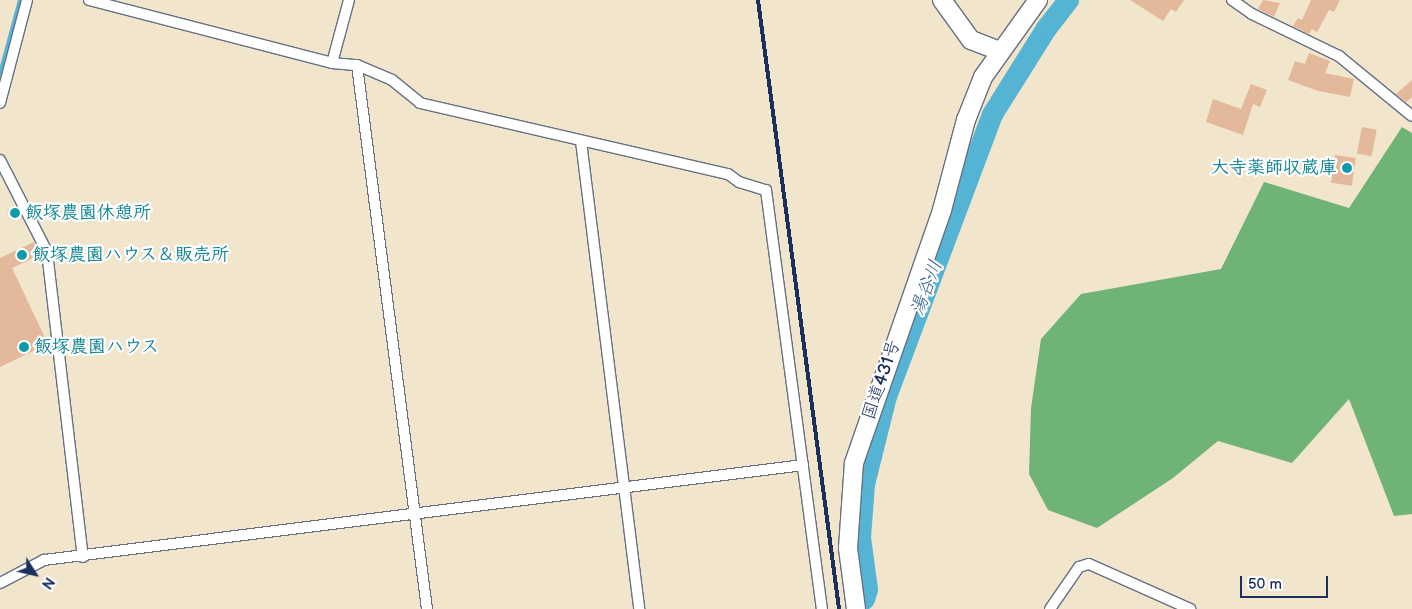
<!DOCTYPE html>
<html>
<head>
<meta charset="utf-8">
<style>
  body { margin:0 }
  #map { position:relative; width:1412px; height:609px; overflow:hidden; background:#f1e6cc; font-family:"Balsamiq Sans","Klee One",sans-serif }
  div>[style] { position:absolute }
  .forest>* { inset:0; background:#70b377 }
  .stream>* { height:4px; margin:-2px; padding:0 2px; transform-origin:2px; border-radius:2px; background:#55b4d3 }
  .river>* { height:21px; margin:-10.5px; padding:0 10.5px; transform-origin:10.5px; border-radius:10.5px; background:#55b4d3 }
  .building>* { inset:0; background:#e4b89b; transform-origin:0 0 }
  .roads { filter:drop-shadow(1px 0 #666f84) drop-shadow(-1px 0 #666f84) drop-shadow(0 1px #666f84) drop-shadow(0 -1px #666f84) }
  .street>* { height:10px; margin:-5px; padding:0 5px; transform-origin:5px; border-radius:5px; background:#fff }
  .highway>* { height:18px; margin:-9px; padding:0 9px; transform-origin:9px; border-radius:9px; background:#fff }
  .rail>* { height:4px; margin:-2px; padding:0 2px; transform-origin:2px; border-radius:2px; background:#1b2f5e }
  .dots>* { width:14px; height:14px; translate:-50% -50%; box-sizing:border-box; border:2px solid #fff; border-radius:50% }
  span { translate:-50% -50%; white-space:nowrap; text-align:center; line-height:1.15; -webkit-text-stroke:4.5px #fff; paint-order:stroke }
  .culture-label { font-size:18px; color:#0d838f; font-weight:700 }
  .right { translate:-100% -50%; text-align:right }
  .left { translate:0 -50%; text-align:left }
  .street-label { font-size:18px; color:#1b2f5e }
  .water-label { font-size:19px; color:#2f5e87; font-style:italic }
  .north { position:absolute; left:10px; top:549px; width:50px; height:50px; -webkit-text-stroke:4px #fff; paint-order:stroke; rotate:125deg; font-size:14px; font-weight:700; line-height:20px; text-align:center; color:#1b2f5e }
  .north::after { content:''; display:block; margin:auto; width:18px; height:22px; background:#1b2f5e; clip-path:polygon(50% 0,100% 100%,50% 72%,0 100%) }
  .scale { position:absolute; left:1240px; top:576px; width:88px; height:22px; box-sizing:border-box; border:2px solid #1b2f5e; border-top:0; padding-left:6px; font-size:15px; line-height:18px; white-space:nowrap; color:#1b2f5e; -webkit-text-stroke:4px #fff; paint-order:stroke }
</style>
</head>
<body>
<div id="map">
  <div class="forest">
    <i style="clip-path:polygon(1402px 127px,1412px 133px,1412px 514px,1394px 516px,1349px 399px,1292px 463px,1218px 441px,1173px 478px,1097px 528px,1048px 510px,1029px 474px,1031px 408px,1041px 339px,1081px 294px,1221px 269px,1264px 182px,1349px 208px)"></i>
  </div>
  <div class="stream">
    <i style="left:0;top:74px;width:77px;rotate:-74.9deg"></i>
  </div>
  <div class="river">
    <i style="left:864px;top:599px;width:10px;rotate:-73deg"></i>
    <i style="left:867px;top:589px;width:52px;rotate:-97.7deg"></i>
    <i style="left:860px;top:537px;width:53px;rotate:-85.7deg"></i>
    <i style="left:864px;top:484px;width:91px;rotate:-76deg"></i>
    <i style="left:886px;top:396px;width:301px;rotate:-69.4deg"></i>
    <i style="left:992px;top:114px;width:102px;rotate:-57.9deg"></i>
    <i style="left:1046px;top:28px;width:36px;rotate:-52deg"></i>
  </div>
  <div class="building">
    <i style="clip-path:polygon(1130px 0,1184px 0,1176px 12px,1171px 9px,1163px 21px)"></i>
    <i style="clip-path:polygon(1263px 0,1280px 3px,1274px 17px,1258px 9px)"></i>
    <i style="clip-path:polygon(1311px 0,1340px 0,1334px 12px,1329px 10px,1317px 32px,1312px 29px,1309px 34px,1293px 26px,1298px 18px,1302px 20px)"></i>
    <i style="clip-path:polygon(1309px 53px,1330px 61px,1325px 73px,1354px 79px,1350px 97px,1318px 91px,1288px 80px,1295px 61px,1305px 64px)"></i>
    <i style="clip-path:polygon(1412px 80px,1412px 97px,1406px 102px,1396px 94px)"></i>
    <i style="clip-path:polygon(1251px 84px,1267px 90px,1260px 107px,1253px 104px,1243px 135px,1206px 122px,1213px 99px,1241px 109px)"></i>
    <i style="left:1362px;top:127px;width:15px;height:27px;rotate:11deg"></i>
    <i style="left:1335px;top:155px;width:21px;height:28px;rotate:8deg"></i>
    <i style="clip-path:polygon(16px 207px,21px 216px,12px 220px,7px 210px)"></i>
    <i style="clip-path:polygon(34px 242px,40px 255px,12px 268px,48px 344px,0 367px,0 258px)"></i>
  </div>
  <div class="roads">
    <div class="street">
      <i style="left:89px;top:0;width:251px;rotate:14.5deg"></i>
      <i style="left:332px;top:63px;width:25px;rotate:5deg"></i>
      <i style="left:357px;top:65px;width:38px;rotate:23deg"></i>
      <i style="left:392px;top:80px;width:36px;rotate:39deg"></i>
      <i style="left:420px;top:103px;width:316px;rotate:13deg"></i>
      <i style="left:728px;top:174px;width:14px;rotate:36deg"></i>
      <i style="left:739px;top:182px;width:28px;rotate:17deg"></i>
      <i style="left:766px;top:190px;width:423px;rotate:82.4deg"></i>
      <i style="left:1232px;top:0;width:24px;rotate:35deg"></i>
      <i style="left:1252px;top:14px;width:97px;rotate:25.8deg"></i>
      <i style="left:1339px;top:56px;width:94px;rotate:39.4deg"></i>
      <i style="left:332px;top:63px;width:65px;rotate:-74.9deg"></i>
      <i style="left:357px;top:65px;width:548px;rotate:82.67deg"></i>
      <i style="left:0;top:103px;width:106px;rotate:-75.3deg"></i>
      <i style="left:581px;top:141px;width:472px;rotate:82.9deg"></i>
      <i style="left:0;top:160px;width:103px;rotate:62.9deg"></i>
      <i style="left:47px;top:252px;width:307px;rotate:83.3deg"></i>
      <i style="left:0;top:583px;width:50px;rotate:-27.6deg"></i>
      <i style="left:44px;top:560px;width:765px;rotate:-7.13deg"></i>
      <i style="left:1050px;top:609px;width:51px;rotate:-55.4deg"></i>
      <i style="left:1079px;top:567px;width:10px;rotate:-17deg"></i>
      <i style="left:1089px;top:564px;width:111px;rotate:24deg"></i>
    </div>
    <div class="highway">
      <i style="left:942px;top:0;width:49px;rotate:54.1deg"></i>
      <i style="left:971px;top:40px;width:31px;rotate:21deg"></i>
      <i style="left:856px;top:609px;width:62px;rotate:-97.5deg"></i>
      <i style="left:848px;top:548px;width:85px;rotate:-86deg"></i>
      <i style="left:854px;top:463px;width:268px;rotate:-70.8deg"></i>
      <i style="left:942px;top:210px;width:93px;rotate:-75.1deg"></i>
      <i style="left:966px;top:120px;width:46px;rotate:-68.4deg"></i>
      <i style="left:983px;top:77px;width:95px;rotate:-54.5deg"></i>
    </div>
  </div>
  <div class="rail">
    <i style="left:758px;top:0;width:614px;rotate:82.42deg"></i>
  </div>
  <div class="dots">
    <i style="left:1347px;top:168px;background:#0f9aa8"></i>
    <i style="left:15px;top:213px;background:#0f9aa8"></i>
    <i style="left:22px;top:255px;background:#0f9aa8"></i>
    <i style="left:24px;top:347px;background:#0f9aa8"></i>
  </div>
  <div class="culture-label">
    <span class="right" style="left:1337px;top:168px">大寺薬師収蔵庫</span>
    <span class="left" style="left:25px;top:213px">飯塚農園休憩所</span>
    <span class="left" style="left:32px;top:255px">飯塚農園ハウス＆販売所</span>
    <span class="left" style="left:34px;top:347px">飯塚農園ハウス</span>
  </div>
  <div class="street-label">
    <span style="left:882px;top:380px;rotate:-71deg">国道431号</span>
  </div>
  <div class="water-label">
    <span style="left:927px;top:288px;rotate:-69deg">湯谷川</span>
  </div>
  <div class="north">N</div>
  <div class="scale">50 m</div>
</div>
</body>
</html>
